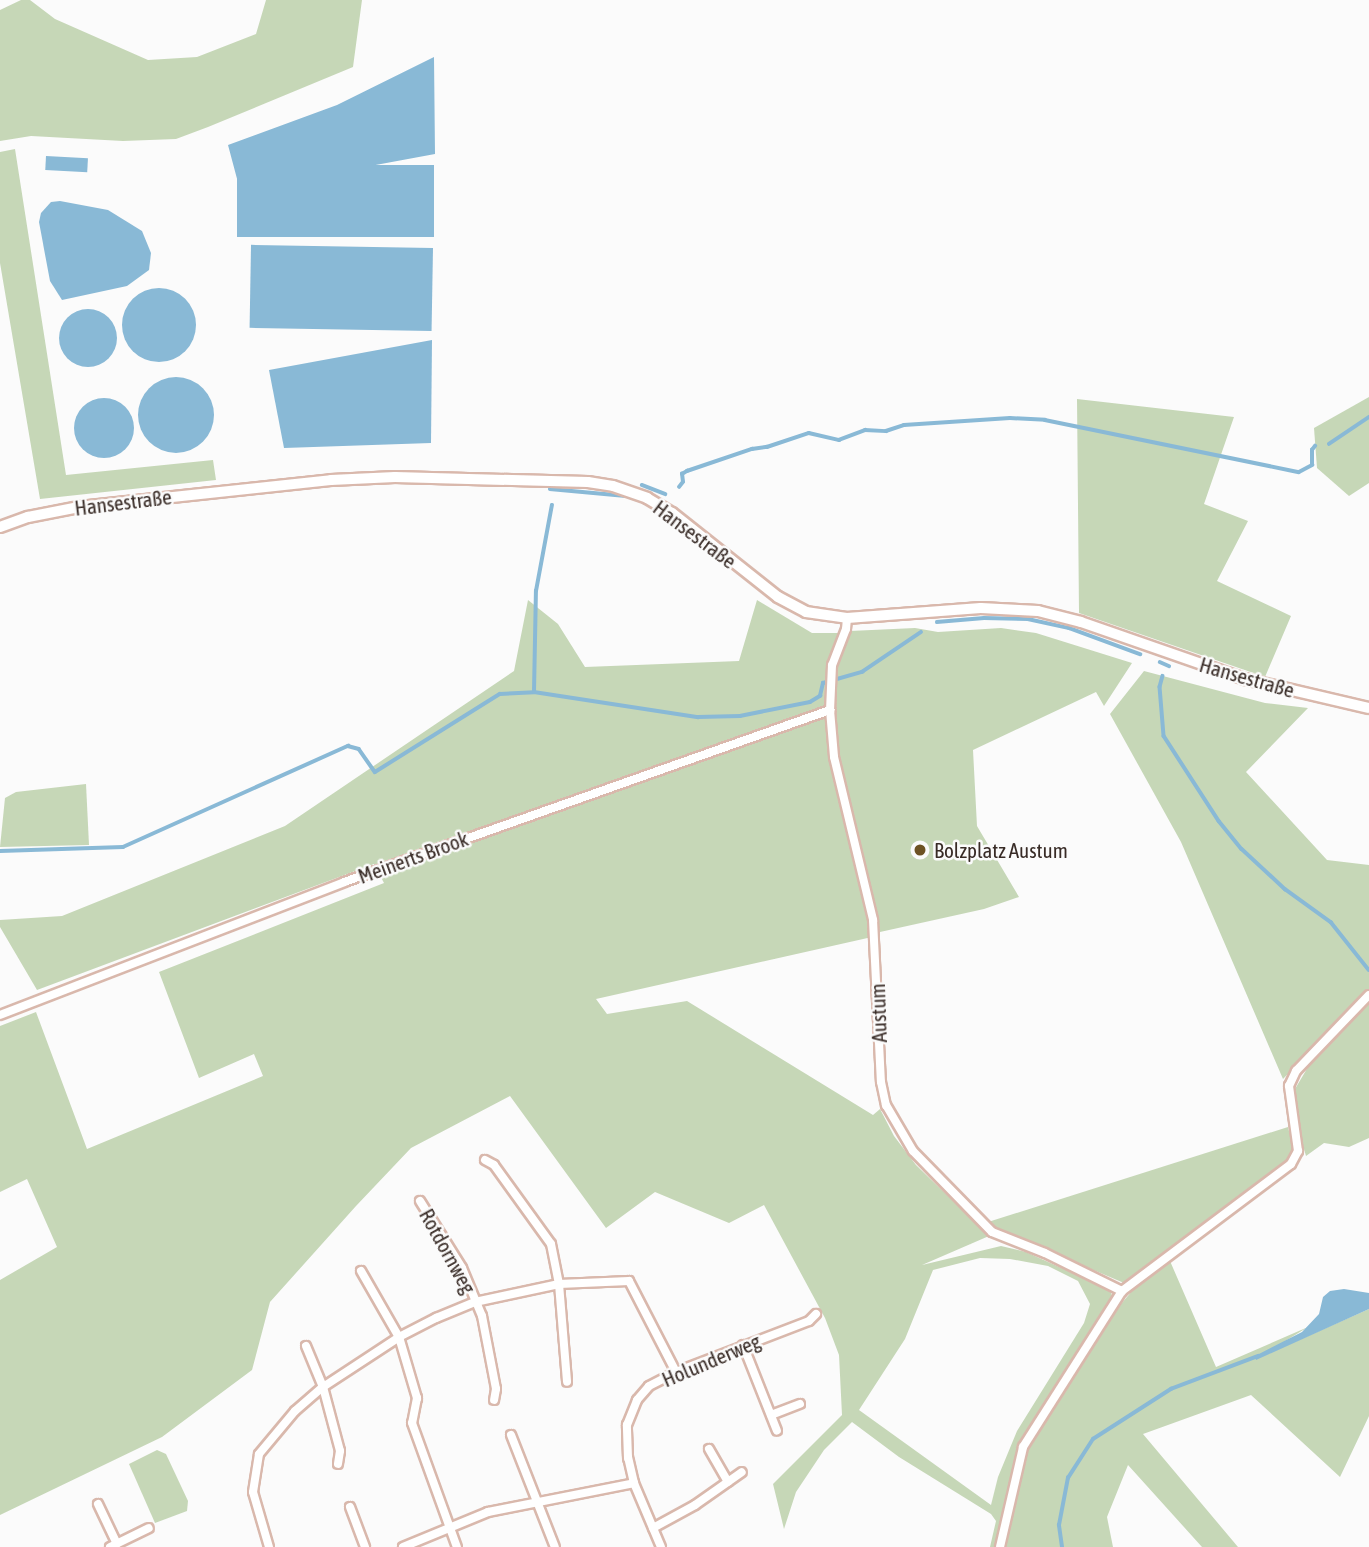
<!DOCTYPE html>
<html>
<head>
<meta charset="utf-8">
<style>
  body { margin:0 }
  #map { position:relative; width:1369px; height:1547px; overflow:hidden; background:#fbfbfb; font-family:"Asap Condensed",sans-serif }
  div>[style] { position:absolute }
  .green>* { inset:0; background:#c6d7b7 }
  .water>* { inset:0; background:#89b9d6; transform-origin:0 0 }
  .round { border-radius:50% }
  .stream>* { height:3.5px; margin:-1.75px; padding:0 1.75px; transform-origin:1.75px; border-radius:1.75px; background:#89b9d6 }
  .roads { filter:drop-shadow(2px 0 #d9b8ac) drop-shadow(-2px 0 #d9b8ac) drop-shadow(0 2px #d9b8ac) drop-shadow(0 -2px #d9b8ac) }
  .street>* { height:8px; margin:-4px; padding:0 4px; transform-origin:4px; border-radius:4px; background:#fff }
  .secondary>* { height:10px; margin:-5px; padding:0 5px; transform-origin:5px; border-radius:5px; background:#fff }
  .dots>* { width:19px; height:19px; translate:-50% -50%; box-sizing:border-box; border:4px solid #fbfbfb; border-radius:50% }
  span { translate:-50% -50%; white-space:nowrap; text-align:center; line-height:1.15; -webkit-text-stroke:5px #fbfbfb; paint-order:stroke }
  .street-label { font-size:21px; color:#382b26 }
  .poi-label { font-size:21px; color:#382b26 }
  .left { translate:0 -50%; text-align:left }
</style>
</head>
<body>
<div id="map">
  <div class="green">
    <i style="clip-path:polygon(21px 0,30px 0,55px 19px,148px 60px,197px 57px,256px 34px,266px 0,362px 0,353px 67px,208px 127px,176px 139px,123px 141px,31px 136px,0 141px,0 10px)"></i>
    <i style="clip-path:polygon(15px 149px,66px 475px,213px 460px,216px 480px,40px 499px,0 263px,0 152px)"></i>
    <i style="clip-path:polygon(1369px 397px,1369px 483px,1349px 496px,1317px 468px,1314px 428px)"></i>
    <i style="clip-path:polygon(1077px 399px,1234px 417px,1204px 504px,1248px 521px,1217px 581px,1291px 616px,1265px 677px,1079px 613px)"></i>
    <i style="clip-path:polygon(evenodd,528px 600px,558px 624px,585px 667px,739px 661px,757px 600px,812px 633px,842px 633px,830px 665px,831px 758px,872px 937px,596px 999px,607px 1014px,687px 1001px,873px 1115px,880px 1109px,894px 1136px,916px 1165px,989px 1236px,922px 1265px,1001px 1246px,1026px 1252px,1110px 1290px,1113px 1298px,1018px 1445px,995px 1547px,990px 1547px,996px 1521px,991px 1514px,899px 1457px,852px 1422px,824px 1450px,796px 1492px,784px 1529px,773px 1484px,842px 1415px,839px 1355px,825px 1318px,764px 1205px,729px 1223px,655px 1192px,606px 1228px,510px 1096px,411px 1148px,356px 1206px,270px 1302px,252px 1370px,162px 1437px,0 1515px,0 1280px,57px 1247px,27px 1179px,0 1192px,0 1026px,36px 1012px,87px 1149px,263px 1076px,254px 1054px,199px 1078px,159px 972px,384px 883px,374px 864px,37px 990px,0 927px,0 920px,62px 916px,285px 826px,514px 671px,528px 600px,980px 1258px,1010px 1259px,1048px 1266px,1078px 1281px,1090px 1304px,1084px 1323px,1017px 1431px,998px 1477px,991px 1505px,859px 1410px,905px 1339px,933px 1270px,980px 1258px)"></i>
    <i style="clip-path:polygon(915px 628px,938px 632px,1001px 628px,1036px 633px,1132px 663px,1104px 706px,1096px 692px,973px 750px,977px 826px,1019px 897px,984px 909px,880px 932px,836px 757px,836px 665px,850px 631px)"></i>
    <i style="clip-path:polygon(1144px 671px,1265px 703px,1308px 708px,1246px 772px,1327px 860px,1369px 865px,1369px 989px,1283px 1079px,1181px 842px,1110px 714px)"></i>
    <i style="clip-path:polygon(86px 784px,89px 845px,0 847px,5px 798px,16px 792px)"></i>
    <i style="clip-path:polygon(1369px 1003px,1369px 1138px,1349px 1147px,1324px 1143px,1306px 1156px,1297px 1125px,1295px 1089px,1308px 1067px)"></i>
    <i style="clip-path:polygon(1288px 1127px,1294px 1152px,1289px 1163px,1124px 1283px,1002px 1231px,988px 1222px)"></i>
    <i style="clip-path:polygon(1170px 1261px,1216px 1367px,1308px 1327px,1256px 1359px,1369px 1309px,1369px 1416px,1340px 1477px,1251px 1395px,1143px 1434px,1238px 1547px,1202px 1547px,1128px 1465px,1107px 1517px,1113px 1547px,1006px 1547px,1028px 1448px,1121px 1304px,1132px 1291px)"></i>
    <i style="clip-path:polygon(157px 1450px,166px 1454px,188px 1501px,187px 1511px,155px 1523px,129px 1464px)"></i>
  </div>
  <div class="water">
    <i style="clip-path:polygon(434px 57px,435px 154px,240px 190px,228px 145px,337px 105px)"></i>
    <i style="left:46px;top:156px;width:42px;height:14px;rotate:3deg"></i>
    <i style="left:434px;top:165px;width:72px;height:197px;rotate:90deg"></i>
    <i style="clip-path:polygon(60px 201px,108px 210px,142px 231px,151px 253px,149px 270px,127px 286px,62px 300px,50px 281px,39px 222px,41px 213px,51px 202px)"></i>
    <i style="left:433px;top:248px;width:83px;height:182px;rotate:91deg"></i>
    <i class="round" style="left:122px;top:288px;width:74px;height:74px"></i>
    <i class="round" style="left:59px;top:309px;width:58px;height:58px"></i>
    <i style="clip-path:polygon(432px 340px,431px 443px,284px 448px,269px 370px)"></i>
    <i class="round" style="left:138px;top:377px;width:76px;height:76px"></i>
    <i class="round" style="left:74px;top:398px;width:60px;height:60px"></i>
    <i style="clip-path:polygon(1344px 1289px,1369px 1293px,1369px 1309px,1256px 1360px,1255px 1356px,1302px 1332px,1319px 1314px,1323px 1297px,1330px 1291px)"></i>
  </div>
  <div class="stream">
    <i style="left:1329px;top:444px;width:48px;rotate:-34deg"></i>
    <i style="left:642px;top:485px;width:25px;rotate:21deg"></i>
    <i style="left:679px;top:487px;width:6px;rotate:-51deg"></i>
    <i style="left:683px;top:482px;width:8px;rotate:-97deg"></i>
    <i style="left:682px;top:474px;width:6px;rotate:-31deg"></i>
    <i style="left:687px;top:471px;width:69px;rotate:-18.7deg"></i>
    <i style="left:752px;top:449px;width:15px;rotate:-8deg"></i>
    <i style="left:767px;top:447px;width:44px;rotate:-18.4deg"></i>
    <i style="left:809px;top:433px;width:31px;rotate:13deg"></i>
    <i style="left:839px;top:440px;width:28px;rotate:-21deg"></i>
    <i style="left:865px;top:430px;width:21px;rotate:3deg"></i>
    <i style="left:886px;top:431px;width:19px;rotate:-18deg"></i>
    <i style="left:904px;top:425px;width:106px;rotate:-3.8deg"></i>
    <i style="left:1010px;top:418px;width:35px;rotate:3deg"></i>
    <i style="left:1045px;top:420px;width:259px;rotate:11.6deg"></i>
    <i style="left:1299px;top:472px;width:15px;rotate:-28deg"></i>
    <i style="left:1312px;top:465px;width:15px;rotate:-90deg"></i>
    <i style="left:1312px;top:450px;width:5px;rotate:-53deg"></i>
    <i style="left:550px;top:489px;width:76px;rotate:5.3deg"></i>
    <i style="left:937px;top:622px;width:47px;rotate:-4.9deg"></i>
    <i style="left:984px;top:618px;width:44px;rotate:1.3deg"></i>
    <i style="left:1028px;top:619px;width:42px;rotate:12.4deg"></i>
    <i style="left:1069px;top:628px;width:76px;rotate:20.1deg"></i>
    <i style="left:1160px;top:662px;width:10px;rotate:24deg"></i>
    <i style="left:1163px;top:676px;width:11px;rotate:105deg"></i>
    <i style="left:1160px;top:687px;width:49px;rotate:85.3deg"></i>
    <i style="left:1164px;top:736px;width:101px;rotate:57.1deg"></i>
    <i style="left:1219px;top:821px;width:36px;rotate:51deg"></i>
    <i style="left:1242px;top:849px;width:59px;rotate:42.9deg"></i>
    <i style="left:1285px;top:889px;width:57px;rotate:35.7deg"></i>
    <i style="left:1331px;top:922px;width:61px;rotate:51.6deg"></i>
    <i style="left:534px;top:692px;width:101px;rotate:-88.9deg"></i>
    <i style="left:536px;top:591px;width:87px;rotate:-79.5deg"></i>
    <i style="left:0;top:851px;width:123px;rotate:-1.9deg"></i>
    <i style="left:123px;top:847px;width:247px;rotate:-24.2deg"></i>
    <i style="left:348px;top:746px;width:11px;rotate:15deg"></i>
    <i style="left:359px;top:749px;width:28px;rotate:55deg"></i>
    <i style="left:375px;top:772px;width:147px;rotate:-32deg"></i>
    <i style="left:500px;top:694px;width:34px;rotate:-3deg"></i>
    <i style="left:534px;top:692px;width:166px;rotate:8.7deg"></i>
    <i style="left:698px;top:717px;width:42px;rotate:-1.4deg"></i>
    <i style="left:740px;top:716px;width:71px;rotate:-11.3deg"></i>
    <i style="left:810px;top:702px;width:12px;rotate:-31deg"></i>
    <i style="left:820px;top:696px;width:13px;rotate:-77deg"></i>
    <i style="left:823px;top:683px;width:41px;rotate:-15.8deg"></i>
    <i style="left:862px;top:672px;width:71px;rotate:-34.1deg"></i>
    <i style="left:1062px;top:1547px;width:22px;rotate:-98deg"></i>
    <i style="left:1059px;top:1525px;width:48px;rotate:-79.2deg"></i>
    <i style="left:1068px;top:1478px;width:46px;rotate:-57.3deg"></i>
    <i style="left:1093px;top:1439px;width:93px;rotate:-32.7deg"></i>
    <i style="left:1171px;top:1389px;width:93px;rotate:-20.8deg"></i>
  </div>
  <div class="roads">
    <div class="street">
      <i style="left:847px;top:618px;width:11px;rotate:95deg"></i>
      <i style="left:846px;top:629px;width:39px;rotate:111deg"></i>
      <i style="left:832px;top:665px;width:45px;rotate:92.5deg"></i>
      <i style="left:830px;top:710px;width:47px;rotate:85.1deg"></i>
      <i style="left:834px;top:757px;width:168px;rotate:76.5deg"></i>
      <i style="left:873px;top:920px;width:162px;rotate:87.2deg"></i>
      <i style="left:881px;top:1082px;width:24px;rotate:78deg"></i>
      <i style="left:886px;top:1105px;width:53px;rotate:59.6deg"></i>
      <i style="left:913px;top:1151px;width:113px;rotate:45.7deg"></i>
      <i style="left:992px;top:1232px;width:57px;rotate:21.6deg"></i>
      <i style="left:1045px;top:1253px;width:86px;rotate:26.3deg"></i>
      <i style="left:0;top:1015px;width:369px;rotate:-21.1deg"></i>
      <i style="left:344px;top:882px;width:516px;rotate:-19.49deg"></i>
      <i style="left:485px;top:1160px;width:10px;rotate:29deg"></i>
      <i style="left:494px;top:1165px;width:97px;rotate:54.2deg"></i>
      <i style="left:551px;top:1244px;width:41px;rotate:78.7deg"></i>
      <i style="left:559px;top:1284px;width:98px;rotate:85.3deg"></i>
      <i style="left:420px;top:1201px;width:79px;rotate:57.9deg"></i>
      <i style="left:462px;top:1268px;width:52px;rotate:67.4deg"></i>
      <i style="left:482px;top:1316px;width:74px;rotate:79.1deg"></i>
      <i style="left:496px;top:1389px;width:11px;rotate:100deg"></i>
      <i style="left:361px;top:1271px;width:76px;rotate:60.1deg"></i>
      <i style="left:399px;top:1337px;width:64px;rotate:73.6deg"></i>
      <i style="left:417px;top:1398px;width:25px;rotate:101deg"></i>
      <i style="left:412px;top:1423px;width:132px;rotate:70.1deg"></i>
      <i style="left:743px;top:1345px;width:92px;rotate:68.4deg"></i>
      <i style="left:306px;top:1346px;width:44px;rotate:67.5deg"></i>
      <i style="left:323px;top:1387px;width:66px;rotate:75.1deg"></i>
      <i style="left:340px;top:1451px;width:13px;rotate:99deg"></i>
      <i style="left:771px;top:1415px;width:31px;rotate:-21deg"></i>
      <i style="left:511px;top:1435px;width:120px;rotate:68.6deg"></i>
      <i style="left:709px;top:1449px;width:38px;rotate:60deg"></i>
      <i style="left:98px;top:1504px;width:44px;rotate:64.6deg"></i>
      <i style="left:350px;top:1507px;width:43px;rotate:69.4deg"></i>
      <i style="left:653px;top:1528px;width:48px;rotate:-28.7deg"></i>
      <i style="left:695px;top:1505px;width:57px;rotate:-35.1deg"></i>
      <i style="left:110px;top:1547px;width:43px;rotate:-26deg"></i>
      <i style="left:269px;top:1547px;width:57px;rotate:-106.2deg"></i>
      <i style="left:253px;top:1492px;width:38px;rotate:-81deg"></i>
      <i style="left:259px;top:1454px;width:56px;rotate:-50.1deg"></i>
      <i style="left:295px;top:1411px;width:37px;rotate:-41deg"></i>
      <i style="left:323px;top:1387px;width:91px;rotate:-33.3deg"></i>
      <i style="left:399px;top:1337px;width:42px;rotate:-27.2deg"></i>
      <i style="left:436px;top:1318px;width:42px;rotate:-22.3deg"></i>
      <i style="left:475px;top:1302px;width:86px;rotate:-12.1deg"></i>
      <i style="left:559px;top:1284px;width:70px;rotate:-2.5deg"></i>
      <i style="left:629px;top:1281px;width:102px;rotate:62.7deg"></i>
      <i style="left:403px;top:1547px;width:92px;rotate:-22.4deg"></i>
      <i style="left:488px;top:1512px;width:149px;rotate:-11.2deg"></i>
      <i style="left:661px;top:1547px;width:69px;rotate:-112.9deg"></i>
      <i style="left:634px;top:1483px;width:26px;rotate:-103deg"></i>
      <i style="left:628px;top:1458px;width:33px;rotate:-92deg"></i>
      <i style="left:627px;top:1425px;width:27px;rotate:-68deg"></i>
      <i style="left:637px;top:1400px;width:18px;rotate:-49deg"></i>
      <i style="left:649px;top:1386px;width:30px;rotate:-27deg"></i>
      <i style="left:676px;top:1372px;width:142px;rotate:-21deg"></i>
      <i style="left:809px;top:1321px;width:10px;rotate:-45deg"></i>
      <i style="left:1000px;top:1547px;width:103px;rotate:-77deg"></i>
      <i style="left:1023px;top:1447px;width:185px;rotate:-57.6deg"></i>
      <i style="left:1122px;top:1291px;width:211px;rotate:-36.9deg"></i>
      <i style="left:1291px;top:1164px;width:15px;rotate:-62deg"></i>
      <i style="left:1298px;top:1151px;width:66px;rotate:-97.9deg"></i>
      <i style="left:1289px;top:1086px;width:17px;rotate:-65deg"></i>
      <i style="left:1296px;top:1071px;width:105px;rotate:-46.2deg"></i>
    </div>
    <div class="secondary">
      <i style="left:0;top:527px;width:30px;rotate:-20deg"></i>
      <i style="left:28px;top:517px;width:52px;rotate:-11.1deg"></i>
      <i style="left:79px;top:507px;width:253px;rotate:-6.1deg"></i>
      <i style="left:331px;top:480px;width:64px;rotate:-2.7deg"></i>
      <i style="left:395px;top:477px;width:193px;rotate:1.5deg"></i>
      <i style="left:588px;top:482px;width:25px;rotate:9deg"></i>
      <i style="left:613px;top:486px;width:36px;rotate:19deg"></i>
      <i style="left:647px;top:498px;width:29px;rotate:31deg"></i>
      <i style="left:672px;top:513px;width:135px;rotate:38.4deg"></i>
      <i style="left:778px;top:597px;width:32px;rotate:28deg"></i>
      <i style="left:806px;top:612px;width:41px;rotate:8.3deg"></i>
      <i style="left:847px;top:618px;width:134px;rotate:-4.3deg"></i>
      <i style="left:981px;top:608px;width:57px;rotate:3deg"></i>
      <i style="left:1038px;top:611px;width:44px;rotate:14.3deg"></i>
      <i style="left:1081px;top:622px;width:174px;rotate:19.2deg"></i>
      <i style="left:1245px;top:679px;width:127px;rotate:13.2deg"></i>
    </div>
  </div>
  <div class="dots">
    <i style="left:920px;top:850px;background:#6d5224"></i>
  </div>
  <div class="street-label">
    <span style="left:123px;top:502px;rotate:-7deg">Hansestraße</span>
    <span style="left:695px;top:534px;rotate:37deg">Hansestraße</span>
    <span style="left:1247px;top:677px;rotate:16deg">Hansestraße</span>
    <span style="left:413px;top:857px;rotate:-20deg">Meinerts Brook</span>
    <span style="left:878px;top:1013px;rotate:-92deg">Austum</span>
    <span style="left:448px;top:1251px;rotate:61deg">Rotdornweg</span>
    <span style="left:711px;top:1360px;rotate:-23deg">Holunderweg</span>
  </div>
  <div class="poi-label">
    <span class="left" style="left:934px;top:850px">Bolzplatz Austum</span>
  </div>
</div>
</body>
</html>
